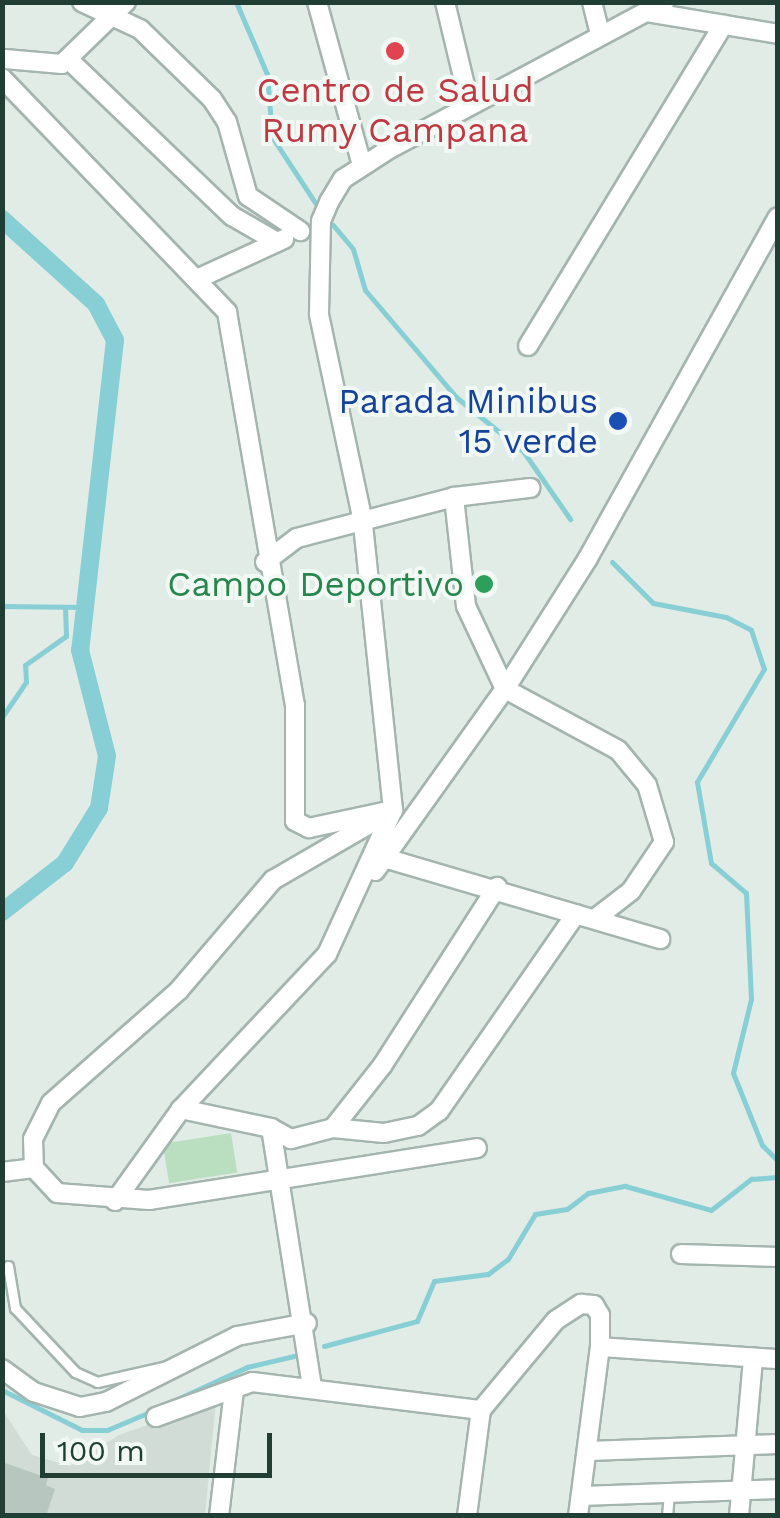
<!DOCTYPE html>
<html>
<head>
<meta charset="utf-8">
<style>
  body { margin:0 }
  #map { position:relative; width:780px; height:1518px; overflow:hidden; background:#e1ece7; font-family:"Work Sans",sans-serif }
  div>[style] { position:absolute }
  .built>* { inset:0; background:#d0dcd5 }
  .green>* { inset:0; background:#b9dec0; transform-origin:0 0 }
  .stream>* { height:5px; margin:-2.5px; padding:0 2.5px; transform-origin:2.5px; border-radius:2.5px; background:#87cfd4 }
  .canal>* { height:18px; margin:-9px; padding:0 9px; transform-origin:9px; border-radius:9px; background:#87cfd4 }
  .building>* { inset:0; background:#b7c7bf }
  .roads { filter:drop-shadow(2px 0 #a4b4ae) drop-shadow(-2px 0 #a4b4ae) drop-shadow(0 2px #a4b4ae) drop-shadow(0 -2px #a4b4ae) }
  .service>* { height:9px; margin:-4.5px; padding:0 4.5px; transform-origin:4.5px; border-radius:4.5px; background:#fff }
  .minor>* { height:18px; margin:-9px; padding:0 9px; transform-origin:9px; border-radius:9px; background:#fff }
  .dots>* { width:28px; height:28px; translate:-50% -50%; box-sizing:border-box; border:5px solid #f2f9f5; border-radius:50% }
  span { translate:-50% -50%; white-space:nowrap; text-align:center; line-height:1.15; -webkit-text-stroke:8px #f2f9f5; paint-order:stroke }
  .health-label { font-size:35px; color:#be3a42 }
  .transit-label { font-size:35px; color:#164399 }
  .right { translate:-100% -50%; text-align:right }
  .leisure-label { font-size:35px; color:#27864d }
  .frame { position:absolute; inset:0; border:5px solid #213e34; pointer-events:none }
  .scale { position:absolute; left:40px; top:1433px; width:232px; height:45px; box-sizing:border-box; border:5px solid #213e34; border-top:0; padding-left:12px; font-size:30px; line-height:35px; white-space:nowrap; color:#213e34; -webkit-text-stroke:8px #f2f9f5; paint-order:stroke }
</style>
</head>
<body>
<div id="map">
  <div class="built">
    <i style="clip-path:polygon(216px 1401px,205px 1515px,3px 1515px,2px 1409px,32px 1455px,70px 1466px,119px 1435px)"></i>
  </div>
  <div class="green">
    <i style="left:231px;top:1133px;width:40px;height:69px;rotate:81deg"></i>
  </div>
  <div class="stream">
    <i style="left:236px;top:2px;width:78px;rotate:66.7deg"></i>
    <i style="left:267px;top:74px;width:63px;rotate:85.5deg"></i>
    <i style="left:272px;top:137px;width:80px;rotate:56.7deg"></i>
    <i style="left:333px;top:225px;width:31px;rotate:50deg"></i>
    <i style="left:353px;top:249px;width:43px;rotate:73.7deg"></i>
    <i style="left:365px;top:290px;width:140px;rotate:49.6deg"></i>
    <i style="left:456px;top:397px;width:86px;rotate:38.9deg"></i>
    <i style="left:523px;top:451px;width:83px;rotate:55.3deg"></i>
    <i style="left:612px;top:562px;width:58px;rotate:45deg"></i>
    <i style="left:653px;top:603px;width:74px;rotate:10.9deg"></i>
    <i style="left:726px;top:617px;width:28px;rotate:27deg"></i>
    <i style="left:751px;top:630px;width:41px;rotate:71.6deg"></i>
    <i style="left:764px;top:669px;width:131px;rotate:120.7deg"></i>
    <i style="left:697px;top:782px;width:82px;rotate:80.2deg"></i>
    <i style="left:711px;top:863px;width:46px;rotate:40.6deg"></i>
    <i style="left:746px;top:893px;width:106px;rotate:87.3deg"></i>
    <i style="left:751px;top:999px;width:76px;rotate:103.7deg"></i>
    <i style="left:733px;top:1073px;width:78px;rotate:68.1deg"></i>
    <i style="left:762px;top:1145px;width:23px;rotate:45deg"></i>
    <i style="left:2px;top:606px;width:83px;rotate:0.7deg"></i>
    <i style="left:2px;top:717px;width:42px;rotate:-55.6deg"></i>
    <i style="left:26px;top:682px;width:17px;rotate:-93deg"></i>
    <i style="left:25px;top:665px;width:50px;rotate:-35.3deg"></i>
    <i style="left:66px;top:636px;width:26px;rotate:-92deg"></i>
    <i style="left:324px;top:1346px;width:96px;rotate:-15deg"></i>
    <i style="left:417px;top:1321px;width:43px;rotate:-67deg"></i>
    <i style="left:434px;top:1281px;width:54px;rotate:-7.4deg"></i>
    <i style="left:488px;top:1274px;width:25px;rotate:-37deg"></i>
    <i style="left:508px;top:1259px;width:52px;rotate:-59deg"></i>
    <i style="left:535px;top:1214px;width:32px;rotate:-9deg"></i>
    <i style="left:567px;top:1209px;width:26px;rotate:-37deg"></i>
    <i style="left:588px;top:1193px;width:38px;rotate:-11deg"></i>
    <i style="left:625px;top:1186px;width:89px;rotate:15.6deg"></i>
    <i style="left:711px;top:1210px;width:51px;rotate:-37.8deg"></i>
    <i style="left:751px;top:1179px;width:27px;rotate:-4deg"></i>
    <i style="left:2px;top:1390px;width:89px;rotate:26.6deg"></i>
    <i style="left:82px;top:1430px;width:25px"></i>
    <i style="left:107px;top:1430px;width:49px;rotate:-22.9deg"></i>
    <i style="left:162px;top:1406px;width:94px;rotate:-24.6deg"></i>
    <i style="left:247px;top:1367px;width:48px;rotate:-13.2deg"></i>
  </div>
  <div class="canal">
    <i style="left:2px;top:219px;width:127px;rotate:42.1deg"></i>
    <i style="left:96px;top:304px;width:41px;rotate:62.2deg"></i>
    <i style="left:115px;top:340px;width:312px;rotate:96.4deg"></i>
    <i style="left:80px;top:650px;width:109px;rotate:75.7deg"></i>
    <i style="left:107px;top:756px;width:53px;rotate:98.7deg"></i>
    <i style="left:99px;top:808px;width:65px;rotate:121.7deg"></i>
    <i style="left:65px;top:863px;width:80px;rotate:142.1deg"></i>
  </div>
  <div class="building">
    <i style="clip-path:polygon(2px 1462px,48px 1478px,46px 1485px,55px 1489px,46px 1516px,2px 1516px)"></i>
  </div>
  <div class="roads">
    <div class="service">
      <i style="left:8px;top:1266px;width:43px;rotate:80.5deg"></i>
      <i style="left:15px;top:1308px;width:88px;rotate:46.8deg"></i>
      <i style="left:75px;top:1372px;width:24px;rotate:24deg"></i>
      <i style="left:97px;top:1382px;width:77px;rotate:-12.8deg"></i>
      <i style="left:667px;top:1516px;width:23px;rotate:-85deg"></i>
    </div>
    <div class="minor">
      <i style="left:82px;top:2px;width:64px;rotate:25deg"></i>
      <i style="left:140px;top:29px;width:100px;rotate:44.2deg"></i>
      <i style="left:212px;top:99px;width:27px;rotate:57deg"></i>
      <i style="left:227px;top:122px;width:77px;rotate:74.2deg"></i>
      <i style="left:248px;top:196px;width:63px;rotate:33.9deg"></i>
      <i style="left:317px;top:2px;width:169px;rotate:74.6deg"></i>
      <i style="left:445px;top:2px;width:103px;rotate:76.5deg"></i>
      <i style="left:592px;top:2px;width:32px;rotate:76deg"></i>
      <i style="left:647px;top:12px;width:133px;rotate:9.5deg"></i>
      <i style="left:5px;top:59px;width:57px;rotate:5deg"></i>
      <i style="left:62px;top:64px;width:89px;rotate:-44.1deg"></i>
      <i style="left:68px;top:59px;width:227px;rotate:43.8deg"></i>
      <i style="left:232px;top:216px;width:52px;rotate:30deg"></i>
      <i style="left:2px;top:78px;width:325px;rotate:46.1deg"></i>
      <i style="left:227px;top:312px;width:399px;rotate:80.2deg"></i>
      <i style="left:295px;top:705px;width:116px;rotate:90deg"></i>
      <i style="left:295px;top:821px;width:16px;rotate:27deg"></i>
      <i style="left:309px;top:828px;width:86px;rotate:-12.1deg"></i>
      <i style="left:197px;top:279px;width:96px;rotate:-24.7deg"></i>
      <i style="left:528px;top:346px;width:376px;rotate:-58.7deg"></i>
      <i style="left:265px;top:562px;width:40px;rotate:-37deg"></i>
      <i style="left:297px;top:538px;width:162px;rotate:-14.6deg"></i>
      <i style="left:388px;top:859px;width:284px;rotate:16.4deg"></i>
      <i style="left:375px;top:871px;width:224px;rotate:-54.5deg"></i>
      <i style="left:505px;top:689px;width:92px;rotate:-115.2deg"></i>
      <i style="left:466px;top:606px;width:110px;rotate:-96.3deg"></i>
      <i style="left:454px;top:497px;width:77px;rotate:-6.8deg"></i>
      <i style="left:596px;top:918px;width:44px;rotate:-37.6deg"></i>
      <i style="left:631px;top:891px;width:59px;rotate:-56deg"></i>
      <i style="left:664px;top:842px;width:59px;rotate:-106.6deg"></i>
      <i style="left:647px;top:785px;width:45px;rotate:-129.6deg"></i>
      <i style="left:618px;top:750px;width:128px;rotate:-151.6deg"></i>
      <i style="left:505px;top:689px;width:155px;rotate:-57.6deg"></i>
      <i style="left:588px;top:558px;width:390px;rotate:-60.9deg"></i>
      <i style="left:181px;top:1109px;width:92px;rotate:11.9deg"></i>
      <i style="left:271px;top:1128px;width:261px;rotate:81deg"></i>
      <i style="left:271px;top:1128px;width:23px;rotate:29deg"></i>
      <i style="left:291px;top:1139px;width:43px;rotate:-14.7deg"></i>
      <i style="left:333px;top:1128px;width:79px;rotate:-51.7deg"></i>
      <i style="left:382px;top:1066px;width:213px;rotate:-57.3deg"></i>
      <i style="left:333px;top:1128px;width:51px;rotate:5.6deg"></i>
      <i style="left:384px;top:1133px;width:35px;rotate:-12deg"></i>
      <i style="left:418px;top:1126px;width:26px;rotate:-36deg"></i>
      <i style="left:439px;top:1111px;width:240px;rotate:-55.2deg"></i>
      <i style="left:34px;top:1168px;width:29px;rotate:-92deg"></i>
      <i style="left:33px;top:1139px;width:40px;rotate:-63.4deg"></i>
      <i style="left:51px;top:1103px;width:171px;rotate:-41.4deg"></i>
      <i style="left:179px;top:990px;width:145px;rotate:-49.5deg"></i>
      <i style="left:273px;top:880px;width:124px;rotate:-30.1deg"></i>
      <i style="left:2px;top:1172px;width:32px;rotate:-7deg"></i>
      <i style="left:34px;top:1168px;width:34px;rotate:47deg"></i>
      <i style="left:57px;top:1193px;width:92px;rotate:4.4deg"></i>
      <i style="left:149px;top:1200px;width:332px;rotate:-9deg"></i>
      <i style="left:115px;top:1201px;width:113px;rotate:-54.3deg"></i>
      <i style="left:181px;top:1109px;width:213px;rotate:-46.7deg"></i>
      <i style="left:327px;top:954px;width:158px;rotate:-65.4deg"></i>
      <i style="left:393px;top:810px;width:295px;rotate:-96deg"></i>
      <i style="left:362px;top:517px;width:208px;rotate:-102deg"></i>
      <i style="left:319px;top:314px;width:93px;rotate:-88.8deg"></i>
      <i style="left:321px;top:221px;width:21px;rotate:-67deg"></i>
      <i style="left:329px;top:202px;width:27px;rotate:-59deg"></i>
      <i style="left:343px;top:179px;width:57px;rotate:-32.9deg"></i>
      <i style="left:391px;top:148px;width:310px;rotate:-28.1deg"></i>
      <i style="left:681px;top:1254px;width:97px;rotate:1.8deg"></i>
      <i style="left:2px;top:1369px;width:39px;rotate:36deg"></i>
      <i style="left:34px;top:1392px;width:48px;rotate:18.1deg"></i>
      <i style="left:80px;top:1407px;width:26px;rotate:-11deg"></i>
      <i style="left:106px;top:1402px;width:147px;rotate:-26.7deg"></i>
      <i style="left:237px;top:1336px;width:71px;rotate:-10.5deg"></i>
      <i style="left:156px;top:1417px;width:102px;rotate:-20deg"></i>
      <i style="left:252px;top:1382px;width:231px;rotate:7deg"></i>
      <i style="left:481px;top:1410px;width:117px;rotate:-50.2deg"></i>
      <i style="left:556px;top:1320px;width:30px;rotate:-33deg"></i>
      <i style="left:581px;top:1304px;width:13px;rotate:4deg"></i>
      <i style="left:594px;top:1305px;width:12px;rotate:59deg"></i>
      <i style="left:600px;top:1315px;width:32px;rotate:90deg"></i>
      <i style="left:589px;top:1451px;width:189px;rotate:-2.1deg"></i>
      <i style="left:581px;top:1496px;width:197px;rotate:-2deg"></i>
      <i style="left:219px;top:1516px;width:126px;rotate:-83.2deg"></i>
      <i style="left:467px;top:1516px;width:107px;rotate:-82.5deg"></i>
      <i style="left:578px;top:1516px;width:170px;rotate:-82.6deg"></i>
      <i style="left:600px;top:1347px;width:178px;rotate:3.9deg"></i>
      <i style="left:739px;top:1516px;width:159px;rotate:-84.9deg"></i>
    </div>
  </div>
  <div class="dots">
    <i style="left:395px;top:51px;background:#e0444e"></i>
    <i style="left:618px;top:421px;background:#1a4fb4"></i>
    <i style="left:484px;top:584px;background:#2e9e5b"></i>
  </div>
  <div class="health-label">
    <span style="left:395px;top:110px">Centro de Salud<br>Rumy Campana</span>
  </div>
  <div class="transit-label">
    <span class="right" style="left:598px;top:421px">Parada Minibus<br>15 verde</span>
  </div>
  <div class="leisure-label">
    <span class="right" style="left:464px;top:584px">Campo Deportivo</span>
  </div>
  <div class="frame"></div>
  <div class="scale">100 m</div>
</div>
</body>
</html>
